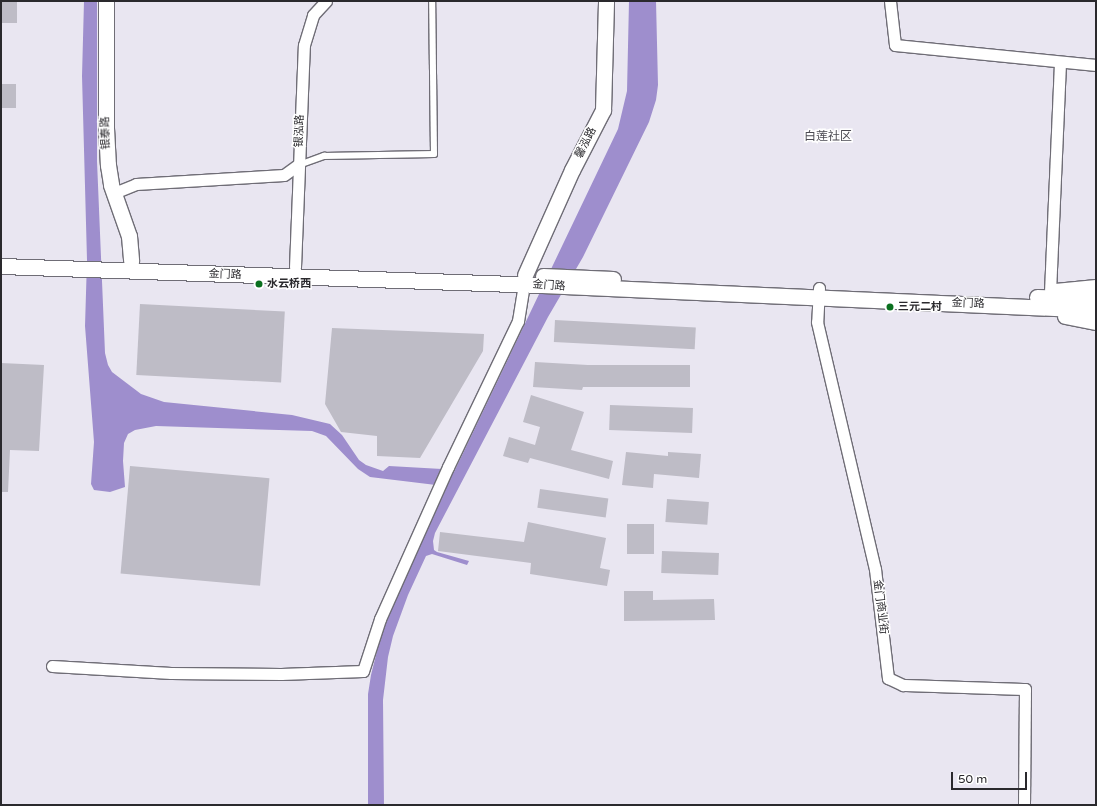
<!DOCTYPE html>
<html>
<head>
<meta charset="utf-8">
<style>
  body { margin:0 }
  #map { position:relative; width:1097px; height:806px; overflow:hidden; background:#e9e6f1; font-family:"Varela Round","Noto Sans SC",sans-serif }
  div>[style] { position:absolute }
  .water>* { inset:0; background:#9e8ecd }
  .building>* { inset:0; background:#bebcc6; transform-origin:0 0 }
  .roads { filter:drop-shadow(1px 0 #6f6d76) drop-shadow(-1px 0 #6f6d76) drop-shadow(0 1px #6f6d76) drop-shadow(0 -1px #6f6d76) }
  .lane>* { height:5.5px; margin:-2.75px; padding:0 2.75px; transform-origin:2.75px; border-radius:2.75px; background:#fff }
  .street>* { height:11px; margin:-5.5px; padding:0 5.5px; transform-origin:5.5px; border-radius:5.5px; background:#fff }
  .secondary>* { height:15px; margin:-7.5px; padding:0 7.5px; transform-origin:7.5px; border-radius:7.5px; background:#fff }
  .dots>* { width:11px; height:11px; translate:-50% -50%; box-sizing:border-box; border:2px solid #fff; border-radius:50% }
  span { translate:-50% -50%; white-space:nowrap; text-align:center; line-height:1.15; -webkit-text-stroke:3px #fff; paint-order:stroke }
  .street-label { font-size:11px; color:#2a292d }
  .poi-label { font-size:11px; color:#2a292d; font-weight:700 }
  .left { translate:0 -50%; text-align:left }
  .neighbourhood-label { font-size:12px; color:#4c4b53 }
  .frame { position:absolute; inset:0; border:2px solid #2a292d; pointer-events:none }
  .scale { position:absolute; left:951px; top:772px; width:76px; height:18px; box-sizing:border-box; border:2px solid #2a292d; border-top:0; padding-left:5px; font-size:12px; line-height:14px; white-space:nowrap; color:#2a292d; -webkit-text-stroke:3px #fff; paint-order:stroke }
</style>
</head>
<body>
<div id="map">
  <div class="water">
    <i style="clip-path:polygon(84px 1px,97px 1px,97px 161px,105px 353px,108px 365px,112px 372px,141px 394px,164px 402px,292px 415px,330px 424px,342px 435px,359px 460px,366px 465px,383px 471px,389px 466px,442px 469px,454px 472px,618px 129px,627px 91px,629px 1px,656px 1px,658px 85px,656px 100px,649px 122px,583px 257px,548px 317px,435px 533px,433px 541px,434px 550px,437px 552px,469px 561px,467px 565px,432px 554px,426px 556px,408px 595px,393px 636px,388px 657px,383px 700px,384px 805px,368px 805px,368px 694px,371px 675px,383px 627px,446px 489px,436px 485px,370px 477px,358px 469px,326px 436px,312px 431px,156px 426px,135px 430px,128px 434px,124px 443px,123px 461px,125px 487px,110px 492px,94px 490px,91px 484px,94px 442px,85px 326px,87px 260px,82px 76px)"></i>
  </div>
  <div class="building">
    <i style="left:1px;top:1px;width:16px;height:22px"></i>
    <i style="left:1px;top:84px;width:15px;height:24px"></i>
    <i style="left:140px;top:304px;width:145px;height:71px;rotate:3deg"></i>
    <i style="left:555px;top:320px;width:141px;height:22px;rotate:3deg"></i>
    <i style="clip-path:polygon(332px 328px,484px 334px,483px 351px,420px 458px,377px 456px,377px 436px,341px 432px,325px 404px)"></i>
    <i style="clip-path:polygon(535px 362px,588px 365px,690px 365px,690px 387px,583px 387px,582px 390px,533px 387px)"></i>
    <i style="clip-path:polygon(1px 363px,44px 365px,39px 451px,10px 450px,8px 492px,1px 492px)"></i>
    <i style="clip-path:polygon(531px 395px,584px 412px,571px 450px,613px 461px,609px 479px,530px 458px,528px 463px,503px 456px,509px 437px,535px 445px,540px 427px,523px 422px)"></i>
    <i style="left:610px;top:405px;width:83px;height:25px;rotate:2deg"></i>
    <i style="clip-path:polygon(626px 452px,668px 456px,668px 452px,701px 454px,699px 478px,654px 474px,653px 488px,622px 485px)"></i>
    <i style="left:130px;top:466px;width:140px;height:108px;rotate:5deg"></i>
    <i style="left:540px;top:489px;width:69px;height:19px;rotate:8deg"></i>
    <i style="left:667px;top:499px;width:42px;height:23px;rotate:4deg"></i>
    <i style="clip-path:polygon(528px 522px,606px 538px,600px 568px,610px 570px,607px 586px,530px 574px,531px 563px,438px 551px,440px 532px,524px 542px)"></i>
    <i style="left:627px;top:524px;width:27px;height:30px"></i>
    <i style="left:662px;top:551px;width:57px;height:22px;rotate:2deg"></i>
    <i style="clip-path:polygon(624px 591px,653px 591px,653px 600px,714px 599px,715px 620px,624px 621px)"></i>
  </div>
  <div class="roads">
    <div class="lane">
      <i style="left:299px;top:165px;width:27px;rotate:-20deg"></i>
      <i style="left:324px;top:156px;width:110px;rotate:-1deg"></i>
      <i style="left:434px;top:154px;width:153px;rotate:-90.7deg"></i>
    </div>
    <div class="street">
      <i style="left:890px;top:1px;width:44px;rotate:83.5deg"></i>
      <i style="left:895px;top:45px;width:202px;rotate:5.7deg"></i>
      <i style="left:114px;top:193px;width:24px;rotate:-22deg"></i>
      <i style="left:136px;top:184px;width:148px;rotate:-3.5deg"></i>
      <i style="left:284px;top:175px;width:17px;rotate:-36deg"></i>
      <i style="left:295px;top:267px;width:222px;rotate:-87.7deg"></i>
      <i style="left:304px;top:45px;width:31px;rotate:-73deg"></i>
      <i style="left:313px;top:15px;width:19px;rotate:-47deg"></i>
      <i style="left:819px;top:288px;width:34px;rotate:93deg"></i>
      <i style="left:817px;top:322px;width:254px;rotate:76.8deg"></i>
      <i style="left:875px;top:569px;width:110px;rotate:83.2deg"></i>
      <i style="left:888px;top:678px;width:17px;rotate:25deg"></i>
      <i style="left:903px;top:685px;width:122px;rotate:1.9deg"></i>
      <i style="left:1025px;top:689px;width:116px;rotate:90.5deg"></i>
      <i style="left:1050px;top:292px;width:230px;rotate:-87.5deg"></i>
      <i style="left:52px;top:666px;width:119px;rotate:3.4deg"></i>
      <i style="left:171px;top:673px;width:110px;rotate:0.5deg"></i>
      <i style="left:281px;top:674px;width:82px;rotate:-2.1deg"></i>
      <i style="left:363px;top:671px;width:55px;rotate:-71.9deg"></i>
      <i style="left:380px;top:619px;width:167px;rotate:-65.9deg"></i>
      <i style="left:448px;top:467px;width:162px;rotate:-64.4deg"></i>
      <i style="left:518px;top:321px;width:44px;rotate:-80.8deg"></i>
    </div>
    <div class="secondary">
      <i style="left:106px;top:1px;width:127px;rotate:90deg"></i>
      <i style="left:106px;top:128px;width:37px;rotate:87deg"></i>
      <i style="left:108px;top:165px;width:20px;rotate:81deg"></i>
      <i style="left:111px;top:185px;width:54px;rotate:70.6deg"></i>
      <i style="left:129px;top:236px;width:25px;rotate:85deg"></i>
      <i style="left:1px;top:266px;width:541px;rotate:2.01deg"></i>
      <i style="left:542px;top:285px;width:555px;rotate:2.58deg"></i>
      <i style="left:525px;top:275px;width:115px;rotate:-65.9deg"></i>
      <i style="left:572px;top:170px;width:68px;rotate:-62.7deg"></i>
      <i style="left:603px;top:110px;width:109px;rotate:-88.4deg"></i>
      <i style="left:543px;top:276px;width:70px;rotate:2.5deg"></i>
      <i style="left:1055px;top:291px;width:41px;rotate:-5.6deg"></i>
      <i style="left:1037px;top:297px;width:59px;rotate:1.9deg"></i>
      <i style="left:1065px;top:316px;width:32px;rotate:11deg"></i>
    </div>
  </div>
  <div class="dots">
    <i style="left:259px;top:284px;background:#0a701f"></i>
    <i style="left:890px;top:307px;background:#0a701f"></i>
  </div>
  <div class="street-label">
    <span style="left:300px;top:131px;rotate:-88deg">银泓路</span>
    <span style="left:106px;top:133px;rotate:-92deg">银泰路</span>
    <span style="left:586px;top:143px;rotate:-63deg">馨泓路</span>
    <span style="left:225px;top:275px;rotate:2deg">金门路</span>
    <span style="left:549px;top:286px;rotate:4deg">金门路</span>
    <span style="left:968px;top:304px;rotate:2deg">金门路</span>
    <span style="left:880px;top:607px;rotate:83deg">金门商业街</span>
  </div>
  <div class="poi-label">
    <span class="left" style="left:267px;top:284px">水云桥西</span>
    <span class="left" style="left:898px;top:307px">三元二村</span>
  </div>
  <div class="neighbourhood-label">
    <span style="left:828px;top:137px">白莲社区</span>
  </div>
  <div class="frame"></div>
  <div class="scale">50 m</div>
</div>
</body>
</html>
